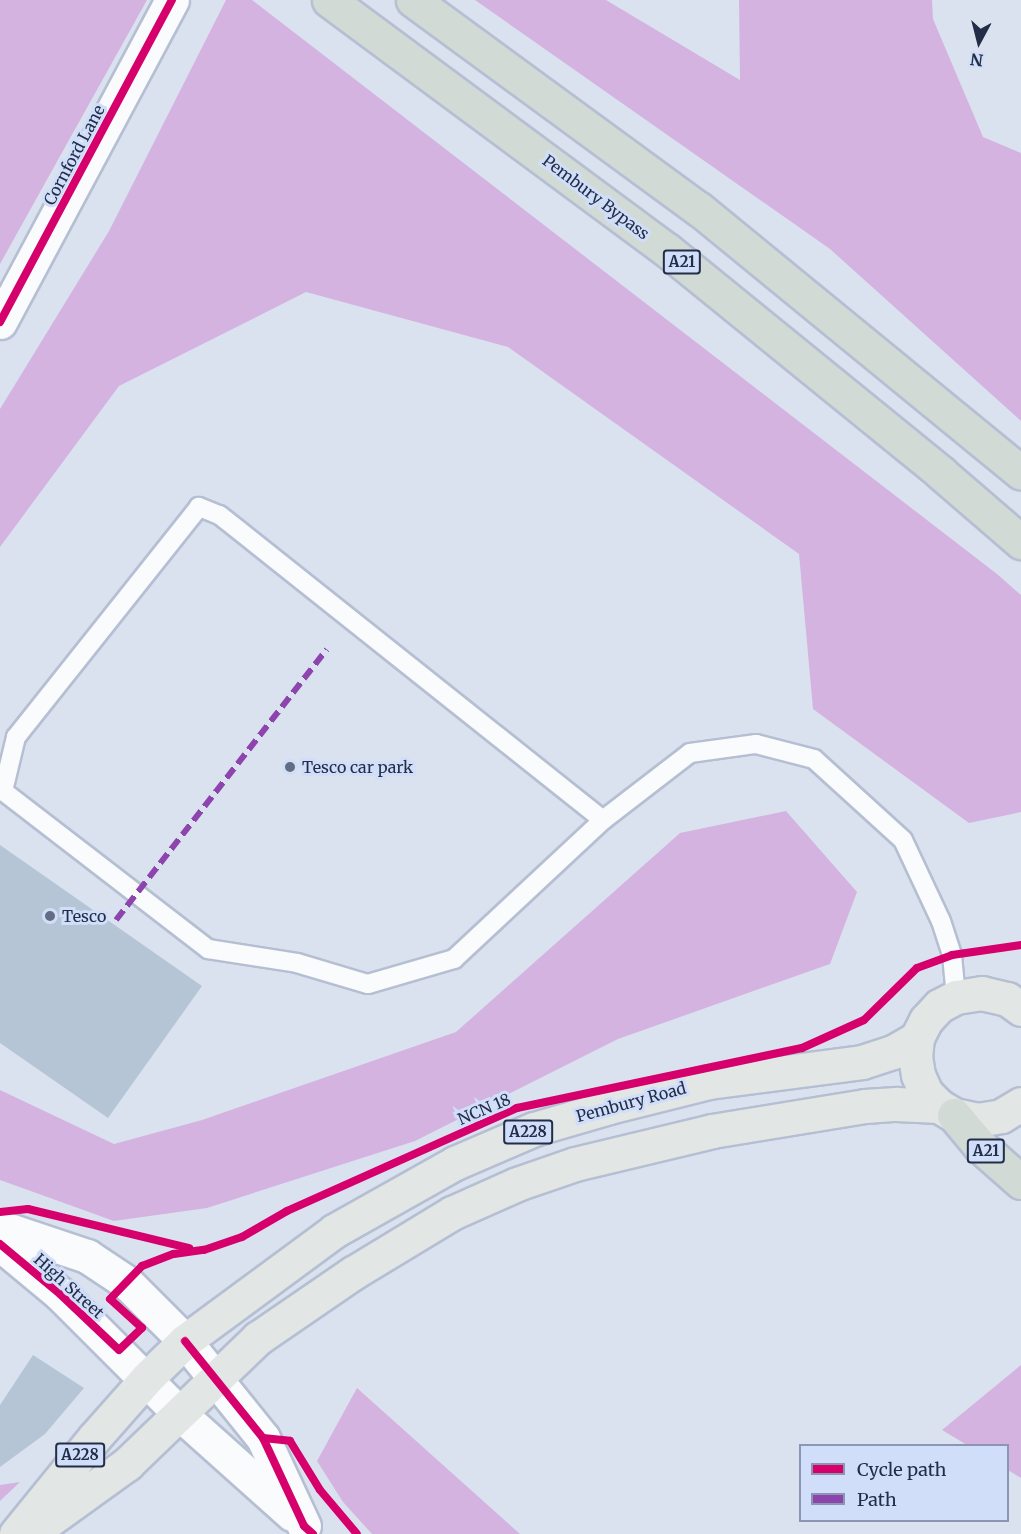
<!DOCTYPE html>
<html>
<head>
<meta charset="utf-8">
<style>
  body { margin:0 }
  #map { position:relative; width:1021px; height:1534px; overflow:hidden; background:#dae2f0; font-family:Merriweather,serif }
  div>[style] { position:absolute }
  .forest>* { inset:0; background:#d5b3e0 }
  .building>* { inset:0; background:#b6c5d5 }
  .roads { filter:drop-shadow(2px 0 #b6bfd2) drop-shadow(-2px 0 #b6bfd2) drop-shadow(0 2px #b6bfd2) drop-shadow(0 -2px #b6bfd2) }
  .lane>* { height:18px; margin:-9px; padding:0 9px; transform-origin:9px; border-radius:9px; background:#f9fbfd }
  .street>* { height:33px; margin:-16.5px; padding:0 16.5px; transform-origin:16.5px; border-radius:16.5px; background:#f9fbfd }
  .secondary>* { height:33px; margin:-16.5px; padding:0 16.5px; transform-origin:16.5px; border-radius:16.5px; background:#f9fbfd }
  .primary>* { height:33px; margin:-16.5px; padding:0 16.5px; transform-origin:16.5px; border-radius:16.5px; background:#e2e7e6 }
  .highway>* { height:33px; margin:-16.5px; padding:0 16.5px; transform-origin:16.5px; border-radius:16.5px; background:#d2dad6 }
  .quiet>* { height:6px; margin-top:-3px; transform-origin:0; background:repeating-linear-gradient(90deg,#8e44ad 0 12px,transparent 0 18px) }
  .cycleway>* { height:8px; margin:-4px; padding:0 4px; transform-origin:4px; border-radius:4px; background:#d6006c }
  .dots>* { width:16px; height:16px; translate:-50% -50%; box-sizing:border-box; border:3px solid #d1def9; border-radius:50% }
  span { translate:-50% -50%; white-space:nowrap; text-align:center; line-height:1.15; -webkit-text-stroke:6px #d1def9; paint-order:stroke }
  .shield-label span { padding:2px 4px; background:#d1def9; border:2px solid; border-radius:4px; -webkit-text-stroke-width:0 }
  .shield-label { font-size:15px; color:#222d47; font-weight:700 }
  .street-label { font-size:16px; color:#222d47 }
  .poi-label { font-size:16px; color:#222d47 }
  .left { translate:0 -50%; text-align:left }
  .legend { position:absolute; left:799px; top:1444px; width:210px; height:78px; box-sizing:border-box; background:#d1def9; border:2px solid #8b97b2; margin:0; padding:8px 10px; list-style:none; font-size:18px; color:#222d47 }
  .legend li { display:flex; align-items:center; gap:12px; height:30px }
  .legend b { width:30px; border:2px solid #8b97b2 }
  .north { position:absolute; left:949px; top:12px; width:60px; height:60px; -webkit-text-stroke:4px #d1def9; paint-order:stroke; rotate:187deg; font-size:16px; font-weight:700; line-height:24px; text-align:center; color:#222d47 }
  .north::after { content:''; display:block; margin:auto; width:21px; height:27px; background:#222d47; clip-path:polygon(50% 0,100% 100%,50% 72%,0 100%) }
</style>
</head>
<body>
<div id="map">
  <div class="forest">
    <i style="clip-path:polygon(0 0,147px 0,0 264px)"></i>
    <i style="clip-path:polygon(226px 0,252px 0,997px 574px,1021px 595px,1021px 812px,969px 823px,813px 709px,799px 554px,508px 347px,306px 292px,119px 386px,0 547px,0 409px,109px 231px)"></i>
    <i style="clip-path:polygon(475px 0,606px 0,740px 80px,739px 0,932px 0,933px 19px,983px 137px,1021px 153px,1021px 421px,830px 249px)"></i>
    <i style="clip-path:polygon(786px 811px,857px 892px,830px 964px,618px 1039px,415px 1141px,207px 1208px,114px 1221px,0 1180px,0 1090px,114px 1144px,202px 1120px,456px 1032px,680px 833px)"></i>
    <i style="clip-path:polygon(1021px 1365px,1021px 1478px,1008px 1470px,1008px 1446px,967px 1445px,942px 1430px)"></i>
    <i style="clip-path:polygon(357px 1388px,520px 1534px,372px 1534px,343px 1502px,317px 1461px)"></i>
    <i style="clip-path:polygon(20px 1482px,0 1501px,0 1485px)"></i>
  </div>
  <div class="building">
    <i style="clip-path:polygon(0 845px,202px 986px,108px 1118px,0 1043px)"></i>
    <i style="clip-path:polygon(33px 1355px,84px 1388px,45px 1434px,0 1467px,0 1405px)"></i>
  </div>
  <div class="roads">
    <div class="lane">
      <i style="left:603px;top:820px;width:490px;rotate:-141.5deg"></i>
      <i style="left:219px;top:515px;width:22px;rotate:-158deg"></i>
      <i style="left:199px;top:507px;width:294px;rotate:128.5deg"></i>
      <i style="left:16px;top:737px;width:56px;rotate:103.5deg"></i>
      <i style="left:3px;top:791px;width:259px;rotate:37.6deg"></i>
      <i style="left:208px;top:949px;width:90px;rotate:8.9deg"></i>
      <i style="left:297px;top:963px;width:74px;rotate:16.5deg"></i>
      <i style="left:368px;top:984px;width:90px;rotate:-16.2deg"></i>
      <i style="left:454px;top:959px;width:204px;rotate:-43deg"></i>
      <i style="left:603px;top:820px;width:110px;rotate:-37.6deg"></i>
      <i style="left:690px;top:753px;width:67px;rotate:-7.8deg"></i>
      <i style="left:756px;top:744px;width:60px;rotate:14.5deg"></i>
      <i style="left:814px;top:759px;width:120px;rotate:42.3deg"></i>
      <i style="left:903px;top:840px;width:89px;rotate:64.9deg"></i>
      <i style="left:941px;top:921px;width:36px;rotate:72deg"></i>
      <i style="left:952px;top:955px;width:42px;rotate:84.6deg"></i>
    </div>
    <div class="street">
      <i style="left:0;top:322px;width:365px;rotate:-61.9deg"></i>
    </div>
    <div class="secondary">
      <i style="left:0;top:1227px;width:92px;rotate:18.4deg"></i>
      <i style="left:87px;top:1256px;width:47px;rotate:33.7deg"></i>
      <i style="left:126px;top:1282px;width:83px;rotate:45deg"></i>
      <i style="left:185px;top:1341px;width:124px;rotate:51.2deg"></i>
      <i style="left:263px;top:1438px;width:97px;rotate:65deg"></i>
      <i style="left:0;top:1244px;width:78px;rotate:39.8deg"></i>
      <i style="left:60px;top:1294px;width:170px;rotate:45deg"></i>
      <i style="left:180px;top:1414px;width:150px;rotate:41.8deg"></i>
    </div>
    <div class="primary">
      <i style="left:1021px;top:1009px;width:17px;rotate:-144deg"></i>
      <i style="left:1007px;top:999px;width:26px;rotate:-167deg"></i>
      <i style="left:982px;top:993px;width:26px;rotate:171deg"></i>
      <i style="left:956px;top:997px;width:19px;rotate:152deg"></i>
      <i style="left:939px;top:1006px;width:19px;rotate:133deg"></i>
      <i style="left:926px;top:1020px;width:20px;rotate:117deg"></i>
      <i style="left:917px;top:1038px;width:18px;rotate:96deg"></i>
      <i style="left:915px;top:1056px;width:19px;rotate:81deg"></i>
      <i style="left:918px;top:1075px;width:20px;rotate:66deg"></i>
      <i style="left:926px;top:1093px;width:18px;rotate:45deg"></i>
      <i style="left:939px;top:1106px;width:17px;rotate:31deg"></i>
      <i style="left:954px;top:1115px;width:24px;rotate:12deg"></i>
      <i style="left:977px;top:1120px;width:24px;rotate:-9deg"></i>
      <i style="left:1001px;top:1116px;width:23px;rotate:-31deg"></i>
      <i style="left:34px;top:1531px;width:115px;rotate:-35.8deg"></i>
      <i style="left:127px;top:1464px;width:182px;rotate:-43.9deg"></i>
      <i style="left:258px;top:1338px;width:115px;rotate:-34.4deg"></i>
      <i style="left:353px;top:1273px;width:116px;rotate:-31.2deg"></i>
      <i style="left:452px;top:1213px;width:71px;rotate:-24deg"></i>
      <i style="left:517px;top:1184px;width:61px;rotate:-19deg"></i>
      <i style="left:575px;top:1164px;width:141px;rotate:-13.5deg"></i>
      <i style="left:712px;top:1131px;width:155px;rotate:-9.3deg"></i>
      <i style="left:865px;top:1106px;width:31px;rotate:-4deg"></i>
      <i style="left:896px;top:1104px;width:43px;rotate:2.7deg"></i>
      <i style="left:16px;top:1534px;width:124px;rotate:-50.9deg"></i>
      <i style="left:94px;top:1438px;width:80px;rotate:-48.5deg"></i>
      <i style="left:147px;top:1378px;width:53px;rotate:-44.2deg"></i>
      <i style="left:185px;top:1341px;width:185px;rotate:-36.4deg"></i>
      <i style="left:334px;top:1231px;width:139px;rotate:-29.3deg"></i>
      <i style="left:455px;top:1163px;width:86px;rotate:-23.3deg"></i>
      <i style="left:534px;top:1129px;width:78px;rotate:-16.3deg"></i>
      <i style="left:609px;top:1107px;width:103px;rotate:-14deg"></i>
      <i style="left:709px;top:1082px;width:154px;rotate:-7.4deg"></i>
      <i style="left:862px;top:1062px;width:33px;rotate:-18deg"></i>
      <i style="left:893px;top:1052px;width:28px;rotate:-30deg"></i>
    </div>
    <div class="highway">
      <i style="left:329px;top:0;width:420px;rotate:36.5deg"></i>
      <i style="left:667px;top:250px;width:353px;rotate:39.1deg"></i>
      <i style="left:941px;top:473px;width:106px;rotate:40.8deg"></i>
      <i style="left:413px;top:0;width:354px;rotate:36.2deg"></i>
      <i style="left:699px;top:209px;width:416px;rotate:39.3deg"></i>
      <i style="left:954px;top:1115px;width:39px;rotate:50deg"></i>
      <i style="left:979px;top:1145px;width:56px;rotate:41.4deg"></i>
    </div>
  </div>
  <div class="quiet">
    <i style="left:116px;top:920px;width:343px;rotate:-52.1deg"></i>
  </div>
  <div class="cycleway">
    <i style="left:0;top:322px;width:365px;rotate:-61.9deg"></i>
    <i style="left:0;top:1212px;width:28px;rotate:-6deg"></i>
    <i style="left:28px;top:1209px;width:166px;rotate:13.6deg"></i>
    <i style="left:0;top:1244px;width:78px;rotate:39.8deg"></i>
    <i style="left:60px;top:1294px;width:81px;rotate:43.5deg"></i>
    <i style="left:119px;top:1350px;width:32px;rotate:-44deg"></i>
    <i style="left:142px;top:1328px;width:43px;rotate:-137.8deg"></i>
    <i style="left:110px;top:1299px;width:46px;rotate:-45.9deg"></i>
    <i style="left:142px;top:1266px;width:34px;rotate:-21deg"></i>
    <i style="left:174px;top:1254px;width:30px;rotate:-8deg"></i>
    <i style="left:204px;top:1250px;width:40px;rotate:-18.9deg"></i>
    <i style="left:242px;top:1237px;width:52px;rotate:-30deg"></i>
    <i style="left:287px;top:1211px;width:252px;rotate:-24.1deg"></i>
    <i style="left:517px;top:1108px;width:291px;rotate:-11.9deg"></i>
    <i style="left:802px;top:1048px;width:68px;rotate:-24.3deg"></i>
    <i style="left:864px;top:1020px;width:74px;rotate:-44.5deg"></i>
    <i style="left:917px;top:968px;width:37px;rotate:-20deg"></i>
    <i style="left:952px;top:955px;width:70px;rotate:-8.2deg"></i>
    <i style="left:185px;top:1341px;width:124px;rotate:51.2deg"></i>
    <i style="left:263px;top:1438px;width:97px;rotate:65deg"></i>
    <i style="left:304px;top:1526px;width:12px;rotate:42deg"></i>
    <i style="left:263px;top:1438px;width:27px;rotate:6deg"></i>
    <i style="left:290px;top:1441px;width:57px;rotate:58.5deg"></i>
    <i style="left:320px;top:1490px;width:57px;rotate:49.9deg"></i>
  </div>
  <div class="dots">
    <i style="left:290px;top:767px;background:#626c82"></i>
    <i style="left:50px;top:916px;background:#626c82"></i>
  </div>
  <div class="shield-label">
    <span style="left:682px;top:262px">A21</span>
    <span style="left:528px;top:1132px">A228</span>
    <span style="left:986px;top:1151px">A21</span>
    <span style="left:80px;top:1455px">A228</span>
  </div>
  <div class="street-label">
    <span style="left:74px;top:155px;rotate:-62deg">Cornford Lane</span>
    <span style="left:596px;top:197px;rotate:37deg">Pembury Bypass</span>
    <span style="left:631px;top:1102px;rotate:-15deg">Pembury Road</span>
    <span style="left:484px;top:1109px;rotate:-23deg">NCN 18</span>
    <span style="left:69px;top:1286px;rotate:42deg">High Street</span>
  </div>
  <div class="poi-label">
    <span class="left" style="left:302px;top:767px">Tesco car park</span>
    <span class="left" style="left:62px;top:916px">Tesco</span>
  </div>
  <ul class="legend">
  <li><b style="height:8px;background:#d6006c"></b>Cycle path</li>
  <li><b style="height:8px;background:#8e44ad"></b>Path</li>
  </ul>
  <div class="north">N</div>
</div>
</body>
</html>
